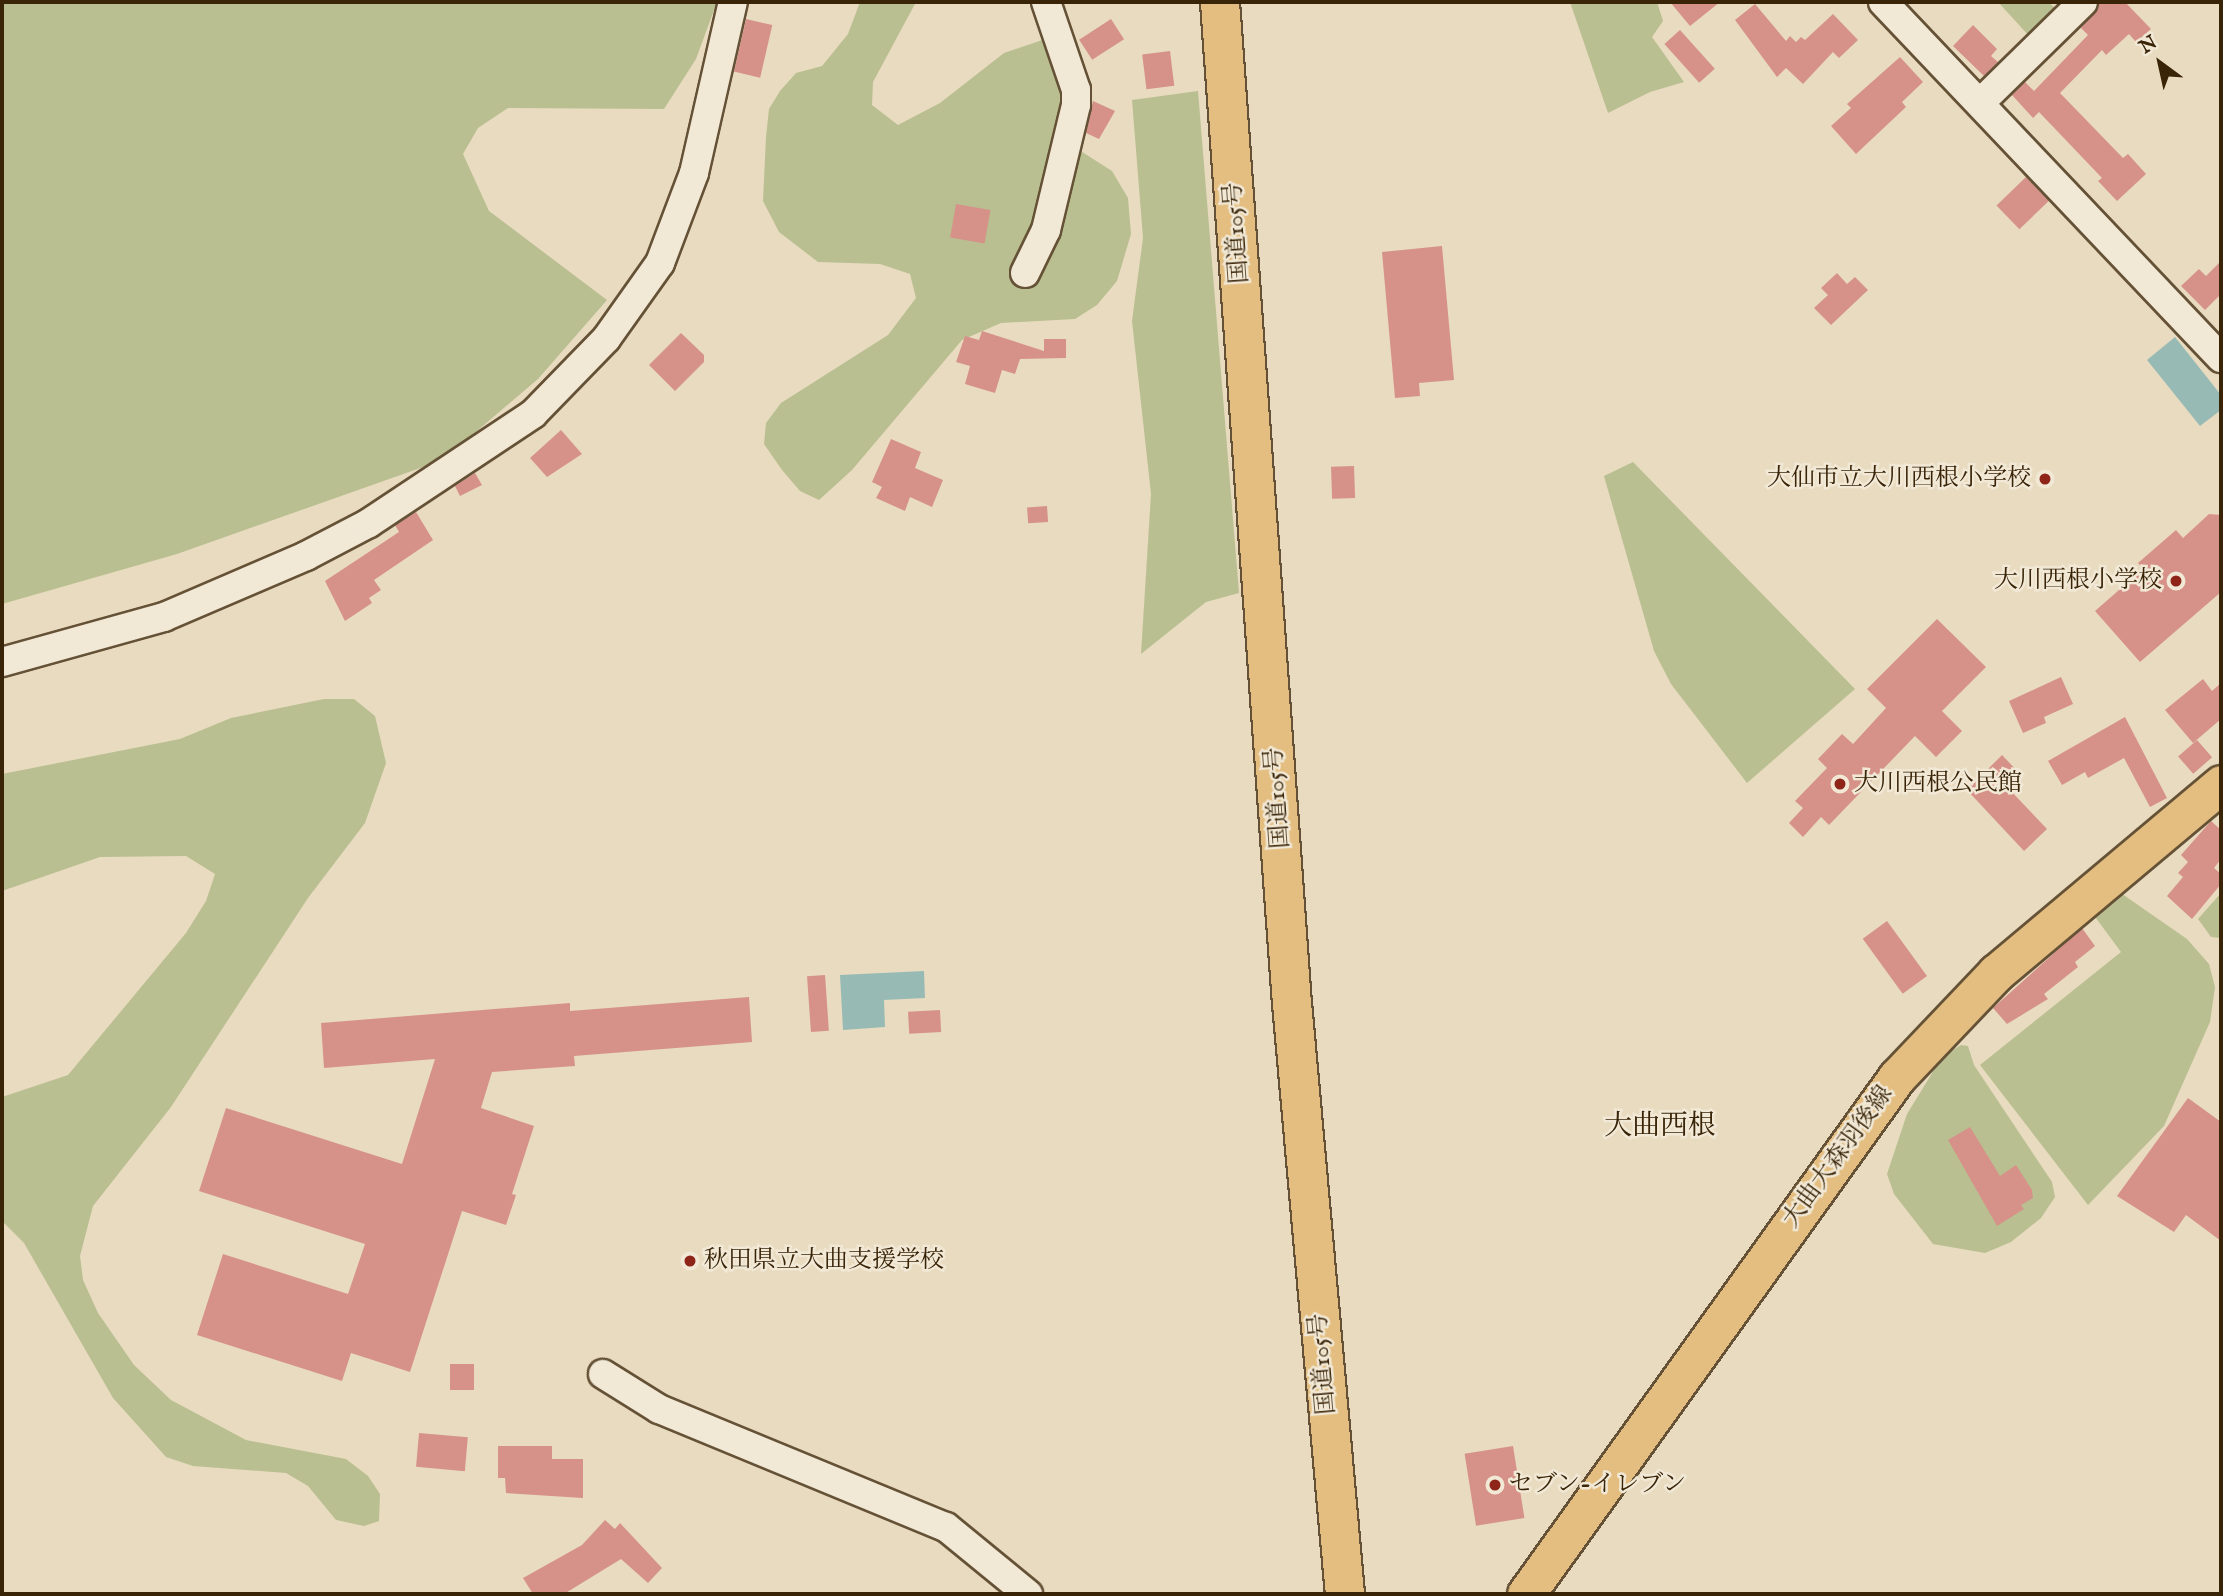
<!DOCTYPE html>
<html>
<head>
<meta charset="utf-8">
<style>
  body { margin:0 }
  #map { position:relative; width:2223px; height:1596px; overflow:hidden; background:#e9dbc0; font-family:"IM FELL English","Noto Serif JP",serif }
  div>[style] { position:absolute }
  .green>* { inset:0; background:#b9bf90 }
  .water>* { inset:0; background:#97bbb4 }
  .building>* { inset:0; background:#d69288; transform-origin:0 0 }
  .roads { filter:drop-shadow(2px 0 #655236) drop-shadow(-2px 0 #655236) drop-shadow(0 2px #655236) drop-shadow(0 -2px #655236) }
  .minor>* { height:28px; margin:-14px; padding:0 14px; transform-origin:14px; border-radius:14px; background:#f1e8d6 }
  .major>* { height:37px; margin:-18.5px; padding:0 18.5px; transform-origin:18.5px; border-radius:18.5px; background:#e4be80 }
  .highway>* { height:38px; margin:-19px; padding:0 19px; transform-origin:19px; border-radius:19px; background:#e4be80 }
  .dots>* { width:19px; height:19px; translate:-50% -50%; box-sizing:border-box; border:4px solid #f1e8d6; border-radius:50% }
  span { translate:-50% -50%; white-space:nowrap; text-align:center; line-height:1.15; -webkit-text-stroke:5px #f1e8d6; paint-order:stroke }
  .street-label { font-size:24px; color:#392408 }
  .poi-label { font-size:24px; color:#392408 }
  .right { translate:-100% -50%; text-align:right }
  .left { translate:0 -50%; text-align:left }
  .quarter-label { font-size:28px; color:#392408 }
  .frame { position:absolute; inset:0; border:4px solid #392408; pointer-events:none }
  .north { position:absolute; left:2125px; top:28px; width:70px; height:70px; -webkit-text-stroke:5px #f1e8d6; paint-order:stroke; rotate:327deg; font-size:19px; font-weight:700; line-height:28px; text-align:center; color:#392408 }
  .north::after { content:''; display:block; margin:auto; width:24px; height:32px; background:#392408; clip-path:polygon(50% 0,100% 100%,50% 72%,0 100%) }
</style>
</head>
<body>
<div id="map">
  <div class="green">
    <i style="clip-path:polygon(2px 2px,717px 2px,696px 59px,664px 109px,508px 108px,478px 128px,463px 154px,489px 211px,607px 300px,538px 379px,443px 460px,177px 554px,2px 604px)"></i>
    <i style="clip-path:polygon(860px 2px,916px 2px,873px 82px,872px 105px,898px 125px,940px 103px,1004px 53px,1051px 37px,1079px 150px,1112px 171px,1128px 198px,1131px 234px,1117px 281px,1097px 305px,1075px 319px,1001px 323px,962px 340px,852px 470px,819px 500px,800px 491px,782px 470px,764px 444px,766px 423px,781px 403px,888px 335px,916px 298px,910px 274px,880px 264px,818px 262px,779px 232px,763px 201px,766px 137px,769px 109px,780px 91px,796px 73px,822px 66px,848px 34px)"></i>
    <i style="clip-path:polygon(1570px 2px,1657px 2px,1663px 21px,1652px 37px,1684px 82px,1650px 92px,1608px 113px)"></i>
    <i style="clip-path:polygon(1998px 2px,2049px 2px,2058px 12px,2030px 37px)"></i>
    <i style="clip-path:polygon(1198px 91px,1239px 593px,1206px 602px,1141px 654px,1151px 494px,1132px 321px,1143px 238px,1132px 100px)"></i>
    <i style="clip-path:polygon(1633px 462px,1855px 689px,1747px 783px,1671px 684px,1654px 651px,1604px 476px)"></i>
    <i style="clip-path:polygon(324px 699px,354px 699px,375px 716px,386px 763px,365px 823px,308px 898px,171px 1107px,93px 1206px,80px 1256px,83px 1280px,98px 1313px,134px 1365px,171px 1400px,246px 1440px,346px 1459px,368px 1476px,380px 1494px,379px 1521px,364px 1526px,336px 1520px,308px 1486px,286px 1473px,193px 1466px,166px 1457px,113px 1398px,24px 1243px,2px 1221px,2px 1097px,68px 1075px,186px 933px,206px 901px,215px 874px,186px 856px,100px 857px,2px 891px,2px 774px,180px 739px,231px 718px)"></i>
    <i style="clip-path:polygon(2115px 889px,2187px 939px,2209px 964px,2215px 987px,2210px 1022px,2164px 1126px,2088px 1205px,1980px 1065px,2121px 952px,2090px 910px)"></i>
    <i style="clip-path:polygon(2221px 893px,2221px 938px,2211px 937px,2198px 919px)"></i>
    <i style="clip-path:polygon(1961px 1045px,1968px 1046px,1974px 1065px,2052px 1182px,2055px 1197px,2041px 1218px,2011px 1242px,1985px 1253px,1933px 1244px,1894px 1194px,1887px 1174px,1907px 1114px,1942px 1057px)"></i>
  </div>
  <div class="water">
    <i style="clip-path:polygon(2175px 337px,2221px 395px,2221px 410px,2200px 426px,2147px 360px)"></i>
    <i style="clip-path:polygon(924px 971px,925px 998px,884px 1000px,885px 1027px,843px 1030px,840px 975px)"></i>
  </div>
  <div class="building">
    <i style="clip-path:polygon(1670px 2px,1720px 2px,1690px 26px)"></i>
    <i style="clip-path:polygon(2099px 2px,2125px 2px,2151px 29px,2136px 42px,2129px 34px,2106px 55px,2102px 50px,2060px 93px,2123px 158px,2128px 154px,2146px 174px,2117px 201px,2098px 181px,2102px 178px,2039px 112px,2033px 118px,2012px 95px,2025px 82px,2034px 91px,2088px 35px,2081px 28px)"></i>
    <i style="clip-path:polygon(1755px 4px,1786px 41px,1790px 36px,1796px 42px,1801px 37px,1805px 40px,1833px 14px,1858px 40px,1839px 58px,1833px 52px,1803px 84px,1786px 68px,1777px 77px,1735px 20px)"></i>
    <i style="left:746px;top:19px;width:27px;height:54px;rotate:13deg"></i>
    <i style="left:1111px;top:19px;width:24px;height:38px;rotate:57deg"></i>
    <i style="clip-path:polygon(1973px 25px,1997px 49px,1991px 56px,1998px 62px,1984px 76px,1953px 46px)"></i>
    <i style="left:1680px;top:30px;width:52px;height:21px;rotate:48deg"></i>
    <i style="left:1170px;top:51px;width:35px;height:28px;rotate:83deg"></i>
    <i style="clip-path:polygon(1900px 57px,1923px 82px,1902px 102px,1906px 107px,1856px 154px,1831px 126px,1851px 108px,1847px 104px)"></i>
    <i style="clip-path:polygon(1093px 101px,1115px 111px,1099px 139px,1086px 133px)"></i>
    <i style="left:2026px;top:177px;width:33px;height:41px;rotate:46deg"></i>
    <i style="left:956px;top:204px;width:35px;height:34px;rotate:10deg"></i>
    <i style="clip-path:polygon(1442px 246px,1454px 380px,1419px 383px,1420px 396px,1395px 398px,1382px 252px)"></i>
    <i style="clip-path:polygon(2221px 261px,2221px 294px,2205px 310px,2181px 286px,2199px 269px,2206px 276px)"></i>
    <i style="clip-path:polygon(1837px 273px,1847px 284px,1855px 277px,1868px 290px,1831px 325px,1814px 308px,1828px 295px,1821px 288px)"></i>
    <i style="clip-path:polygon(982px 331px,1044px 351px,1044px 339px,1066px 339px,1066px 358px,1020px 359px,1015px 374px,1002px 370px,995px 393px,965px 384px,970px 366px,956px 362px,965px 336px,979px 340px)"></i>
    <i style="clip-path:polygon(681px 333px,704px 355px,704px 362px,675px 391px,649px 365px)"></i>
    <i style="clip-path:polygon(561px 430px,582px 454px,547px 477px,530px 458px)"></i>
    <i style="clip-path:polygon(891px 439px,921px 452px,915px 468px,943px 480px,932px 507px,910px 497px,905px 511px,876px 498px,882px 487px,872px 482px)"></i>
    <i style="left:1354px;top:466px;width:32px;height:23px;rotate:88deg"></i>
    <i style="clip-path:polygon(475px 473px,482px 485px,460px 496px,455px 486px)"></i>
    <i style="left:1047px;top:506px;width:16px;height:20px;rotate:86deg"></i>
    <i style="clip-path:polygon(416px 512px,433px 540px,374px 580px,381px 590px,369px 598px,372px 603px,345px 621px,325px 581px,399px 532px,395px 525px)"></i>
    <i style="clip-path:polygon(2209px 514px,2221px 515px,2221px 592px,2140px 662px,2095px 611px,2143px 569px,2138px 563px,2176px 530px,2183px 538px)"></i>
    <i style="clip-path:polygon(1937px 619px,1986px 667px,1942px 711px,1962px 731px,1936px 757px,1915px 736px,1829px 825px,1821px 817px,1803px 837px,1789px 823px,1803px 808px,1795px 801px,1827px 768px,1818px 759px,1842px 734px,1853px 744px,1886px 708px,1867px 689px)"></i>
    <i style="clip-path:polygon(2061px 677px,2073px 704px,2044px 717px,2046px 723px,2023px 733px,2009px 701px)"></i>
    <i style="clip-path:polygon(2203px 679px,2212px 691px,2221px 683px,2221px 719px,2193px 743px,2165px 710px)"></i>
    <i style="clip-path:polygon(2125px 717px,2167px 798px,2150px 807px,2124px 758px,2088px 778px,2085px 772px,2062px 785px,2048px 761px)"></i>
    <i style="left:2197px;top:740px;width:23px;height:25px;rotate:49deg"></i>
    <i style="clip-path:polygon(2002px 755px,2022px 776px,2009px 789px,2047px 829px,2024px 851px,1967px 790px)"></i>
    <i style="clip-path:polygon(2211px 821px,2221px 830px,2221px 859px,2214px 868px,2221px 874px,2221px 884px,2192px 919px,2167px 896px,2183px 877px,2178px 873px,2188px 862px,2181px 855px)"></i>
    <i style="left:1887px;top:921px;width:68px;height:30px;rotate:54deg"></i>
    <i style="clip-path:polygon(2082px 928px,2095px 946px,2075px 962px,2078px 967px,2044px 994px,2048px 999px,2007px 1024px,1993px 1008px)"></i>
    <i style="left:825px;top:975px;width:56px;height:18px;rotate:86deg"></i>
    <i style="clip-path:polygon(749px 997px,752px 1042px,574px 1056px,575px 1066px,492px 1072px,481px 1108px,534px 1126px,512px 1194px,516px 1195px,506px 1225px,462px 1211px,410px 1372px,351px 1353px,342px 1381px,197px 1335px,223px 1254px,348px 1294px,365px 1244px,199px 1191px,226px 1108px,402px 1164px,435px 1059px,324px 1068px,321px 1023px,570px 1003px,570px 1011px)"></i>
    <i style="left:940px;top:1010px;width:22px;height:32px;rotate:87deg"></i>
    <i style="clip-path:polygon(2188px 1098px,2221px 1122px,2221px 1241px,2186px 1215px,2174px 1232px,2117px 1196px)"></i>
    <i style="clip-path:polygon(1970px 1127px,2000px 1176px,2016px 1165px,2032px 1190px,2033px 1198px,2021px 1205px,2024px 1209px,1997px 1226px,1948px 1140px)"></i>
    <i style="left:450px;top:1364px;width:24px;height:26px"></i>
    <i style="left:419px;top:1433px;width:49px;height:34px;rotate:5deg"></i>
    <i style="clip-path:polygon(498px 1446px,552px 1446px,552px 1459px,583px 1459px,583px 1498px,506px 1493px,505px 1478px,498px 1478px)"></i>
    <i style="left:1513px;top:1446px;width:73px;height:49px;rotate:81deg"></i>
    <i style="clip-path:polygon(605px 1520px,615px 1529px,620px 1523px,662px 1568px,648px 1583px,621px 1559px,564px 1594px,533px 1594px,523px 1578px,582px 1545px)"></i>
  </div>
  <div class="roads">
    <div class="minor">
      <i style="left:1883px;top:2px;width:491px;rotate:46.5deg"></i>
      <i style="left:1980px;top:103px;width:144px;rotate:-44.4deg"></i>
      <i style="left:1025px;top:273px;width:48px;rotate:-64deg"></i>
      <i style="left:1046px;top:230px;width:129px;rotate:-76.5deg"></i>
      <i style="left:1076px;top:105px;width:15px;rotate:-90deg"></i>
      <i style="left:1076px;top:90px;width:93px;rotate:-108.8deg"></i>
      <i style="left:2px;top:662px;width:168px;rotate:-15.5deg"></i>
      <i style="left:164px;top:617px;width:155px;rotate:-23.2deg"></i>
      <i style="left:306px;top:556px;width:71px;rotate:-27.6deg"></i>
      <i style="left:369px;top:523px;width:197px;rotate:-33.6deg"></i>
      <i style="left:533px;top:414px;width:105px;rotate:-45.8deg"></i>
      <i style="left:606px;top:339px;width:93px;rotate:-54.6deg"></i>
      <i style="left:660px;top:263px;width:96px;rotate:-69.3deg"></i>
      <i style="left:694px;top:173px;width:175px;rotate:-77.2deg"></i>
      <i style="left:603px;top:1374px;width:66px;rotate:32deg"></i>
      <i style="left:659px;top:1409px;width:310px;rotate:22.4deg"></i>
      <i style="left:946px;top:1527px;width:106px;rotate:39.3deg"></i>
    </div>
    <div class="major">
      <i style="left:1526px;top:1594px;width:636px;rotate:-54.34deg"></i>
      <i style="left:1897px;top:1077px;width:144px;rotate:-46.4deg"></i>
      <i style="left:1996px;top:973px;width:294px;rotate:-40deg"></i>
    </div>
    <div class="highway">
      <i style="left:1220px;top:2px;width:1004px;rotate:85.89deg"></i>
      <i style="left:1292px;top:1003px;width:593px;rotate:84.88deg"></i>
    </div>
  </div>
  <div class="dots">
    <i style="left:2045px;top:479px;background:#8f2418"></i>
    <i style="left:2176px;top:581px;background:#8f2418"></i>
    <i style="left:1840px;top:784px;background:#8f2418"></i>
    <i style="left:690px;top:1261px;background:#8f2418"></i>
    <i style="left:1495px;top:1485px;background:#8f2418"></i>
  </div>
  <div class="street-label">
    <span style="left:1237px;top:233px;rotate:-94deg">国道105号</span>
    <span style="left:1278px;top:798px;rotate:-94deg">国道105号</span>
    <span style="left:1838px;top:1157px;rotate:-54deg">大曲大森羽後線</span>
    <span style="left:1323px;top:1364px;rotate:-95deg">国道105号</span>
  </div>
  <div class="poi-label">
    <span class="right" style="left:2031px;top:479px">大仙市立大川西根小学校</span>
    <span class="right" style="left:2162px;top:581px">大川西根小学校</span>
    <span class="left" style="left:1854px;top:784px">大川西根公民館</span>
    <span class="left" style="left:704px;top:1261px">秋田県立大曲支援学校</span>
    <span class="left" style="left:1509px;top:1485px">セブン-イレブン</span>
  </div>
  <div class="quarter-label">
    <span style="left:1660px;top:1127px">大曲西根</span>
  </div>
  <div class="frame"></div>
  <div class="north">N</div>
</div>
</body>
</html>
